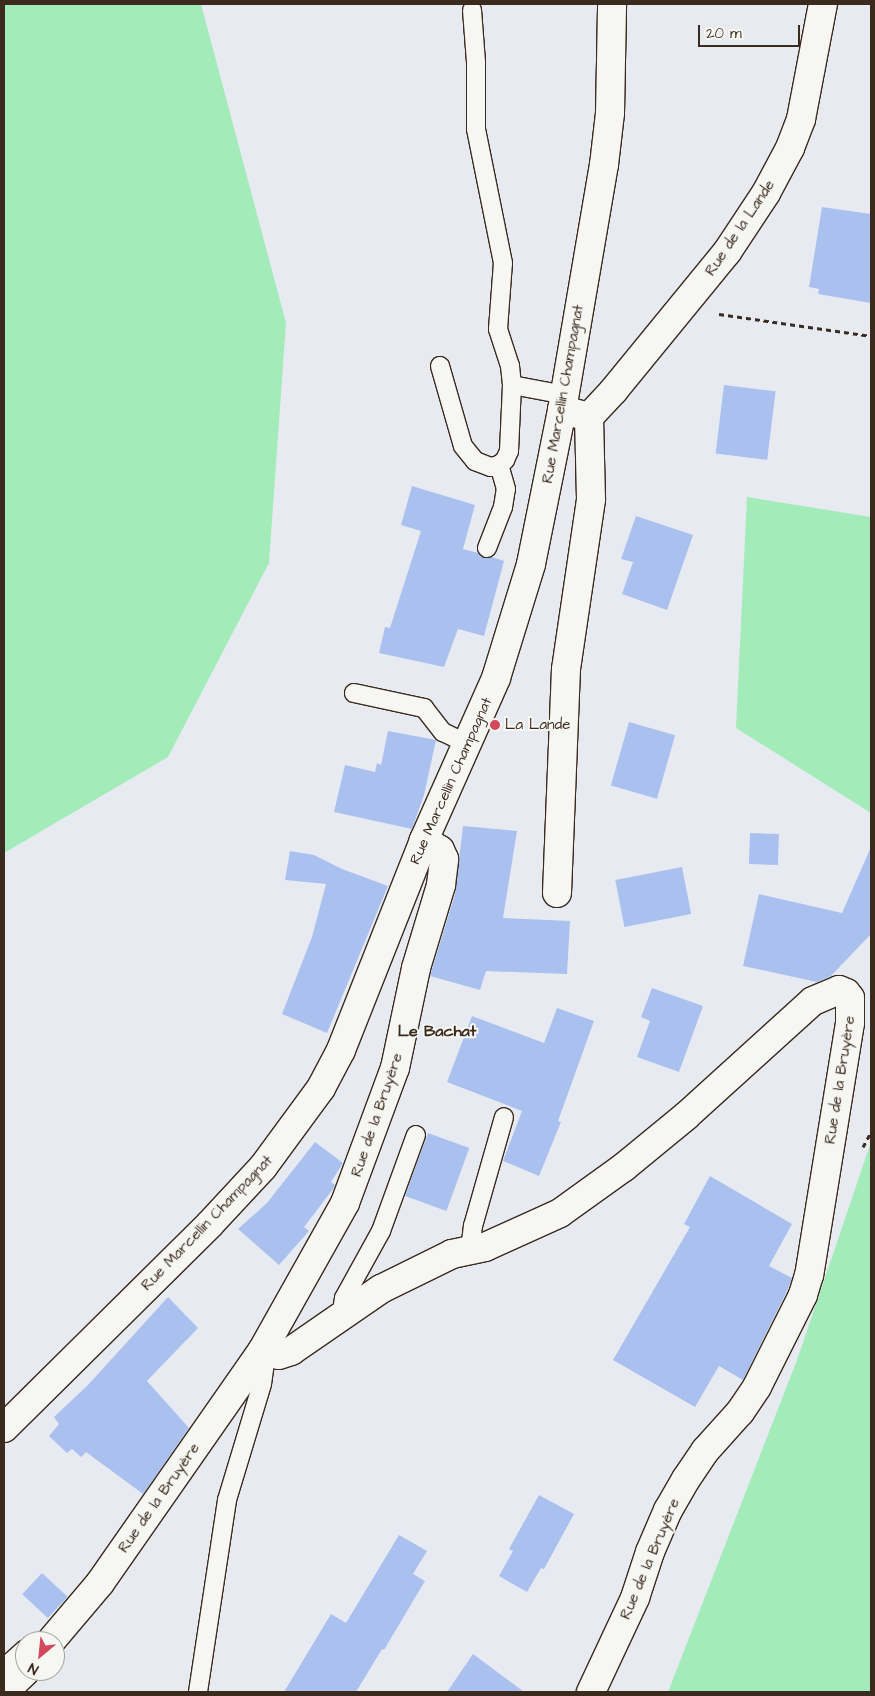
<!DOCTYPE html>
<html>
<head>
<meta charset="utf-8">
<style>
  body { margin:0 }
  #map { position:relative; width:875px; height:1696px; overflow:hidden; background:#e7ebf1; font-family:"Architects Daughter",sans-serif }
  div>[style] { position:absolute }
  .green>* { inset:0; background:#a3ecb9 }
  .building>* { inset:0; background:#aac1ef; transform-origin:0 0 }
  .path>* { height:3px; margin-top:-1.5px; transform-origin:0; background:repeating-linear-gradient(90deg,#3b2a1e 0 5px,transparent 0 9px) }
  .roads { filter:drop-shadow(1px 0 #3b2a1e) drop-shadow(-1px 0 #3b2a1e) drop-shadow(0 1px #3b2a1e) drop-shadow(0 -1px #3b2a1e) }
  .service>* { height:18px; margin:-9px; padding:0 9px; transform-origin:9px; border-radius:9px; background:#f6f6f2 }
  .minor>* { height:28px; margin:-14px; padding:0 14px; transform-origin:14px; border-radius:14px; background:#f6f6f2 }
  .secondary>* { height:28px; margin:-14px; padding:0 14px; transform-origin:14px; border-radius:14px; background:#f6f6f2 }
  .dots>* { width:14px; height:14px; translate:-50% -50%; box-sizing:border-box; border:2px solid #f6f6f2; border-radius:50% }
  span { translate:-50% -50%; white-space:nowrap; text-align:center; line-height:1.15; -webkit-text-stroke:4px #f6f6f2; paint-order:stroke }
  .street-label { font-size:15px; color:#3b2a1e }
  .poi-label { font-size:15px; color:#3b2a1e }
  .left { translate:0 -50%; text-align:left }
  .neighbourhood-label { font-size:16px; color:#3b2a1e; font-weight:700 }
  .frame { position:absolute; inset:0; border:5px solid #3b2a1e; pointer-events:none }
  .north { position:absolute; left:15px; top:1631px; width:50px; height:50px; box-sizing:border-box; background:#f6f6f2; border:1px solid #aba49d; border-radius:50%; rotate:208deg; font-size:14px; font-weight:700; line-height:20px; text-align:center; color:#3b2a1e }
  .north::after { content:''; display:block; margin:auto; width:18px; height:22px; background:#d1495b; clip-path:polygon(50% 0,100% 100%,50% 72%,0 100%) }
  .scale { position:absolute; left:698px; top:25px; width:102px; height:22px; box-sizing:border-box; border:2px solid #3b2a1e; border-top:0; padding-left:6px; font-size:15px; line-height:18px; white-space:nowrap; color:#3b2a1e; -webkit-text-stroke:4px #f6f6f2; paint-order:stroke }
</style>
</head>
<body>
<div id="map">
  <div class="green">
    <i style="clip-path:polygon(4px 4px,201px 4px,286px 323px,269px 563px,168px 757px,4px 853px)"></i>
    <i style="clip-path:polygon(747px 497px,871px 517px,871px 813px,736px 728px)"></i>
    <i style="clip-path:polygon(871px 1142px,871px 1692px,668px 1692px,797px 1360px)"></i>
  </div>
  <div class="building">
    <i style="clip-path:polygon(822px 207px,871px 214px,871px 303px,818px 294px,819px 289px,809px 287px)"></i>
    <i style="left:724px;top:385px;width:52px;height:69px;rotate:7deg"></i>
    <i style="clip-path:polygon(412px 486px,475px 505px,463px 549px,478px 553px,484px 558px,492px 557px,504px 561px,484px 636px,458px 629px,444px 667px,379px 653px,385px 627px,390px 628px,421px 531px,401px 525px)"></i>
    <i style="clip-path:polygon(636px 516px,693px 535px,667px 610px,622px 594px,633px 562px,621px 559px)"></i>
    <i style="left:629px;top:722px;width:48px;height:66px;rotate:16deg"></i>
    <i style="clip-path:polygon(388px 731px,436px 740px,424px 795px,412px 829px,334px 812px,345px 765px,375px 772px,377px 763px,381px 765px)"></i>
    <i style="clip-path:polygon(463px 826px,517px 831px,503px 918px,570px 921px,567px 974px,486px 971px,480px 990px,430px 976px,455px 894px)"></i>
    <i style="left:750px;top:833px;width:29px;height:31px;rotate:2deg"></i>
    <i style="clip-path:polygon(871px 847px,871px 934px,830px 977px,817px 982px,743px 966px,759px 894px,842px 913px)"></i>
    <i style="clip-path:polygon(290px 851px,314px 855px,342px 869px,388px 886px,327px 1033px,282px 1014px,312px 937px,326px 884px,285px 880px)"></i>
    <i style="left:682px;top:867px;width:48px;height:68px;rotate:79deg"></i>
    <i style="clip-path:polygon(652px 988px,703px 1006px,679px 1072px,637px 1057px,650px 1021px,641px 1017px)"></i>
    <i style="clip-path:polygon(557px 1008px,594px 1021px,558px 1121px,561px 1122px,539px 1176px,503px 1161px,522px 1111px,447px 1082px,472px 1016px,544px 1043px)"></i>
    <i style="left:428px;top:1133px;width:44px;height:67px;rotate:20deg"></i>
    <i style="clip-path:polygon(315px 1142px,343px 1163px,331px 1182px,335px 1185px,333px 1189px,304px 1227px,309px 1231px,279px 1265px,238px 1229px,267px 1203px)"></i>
    <i style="clip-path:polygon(710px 1176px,792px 1224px,769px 1266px,792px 1278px,788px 1289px,743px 1380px,719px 1366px,695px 1407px,613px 1360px,690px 1227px,684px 1224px)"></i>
    <i style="clip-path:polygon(168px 1297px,198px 1328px,147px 1381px,189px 1428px,143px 1494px,86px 1452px,81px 1457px,72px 1449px,67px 1453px,49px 1436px,59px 1424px,54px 1417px,88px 1385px)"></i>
    <i style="clip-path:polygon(539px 1495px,574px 1514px,544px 1569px,541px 1568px,527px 1592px,499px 1576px,513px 1551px,509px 1549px)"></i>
    <i style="clip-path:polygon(399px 1535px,427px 1551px,413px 1574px,425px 1581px,384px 1650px,382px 1649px,356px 1692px,284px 1692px,331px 1614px,346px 1623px)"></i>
    <i style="left:42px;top:1573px;width:35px;height:29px;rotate:43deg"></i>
    <i style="clip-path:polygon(473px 1654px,524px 1692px,447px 1692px)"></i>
  </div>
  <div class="path">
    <i style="left:719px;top:314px;width:154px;rotate:8.2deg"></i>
    <i style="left:863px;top:1147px;width:17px;rotate:-62deg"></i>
  </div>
  <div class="roads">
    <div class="service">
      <i style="left:440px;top:366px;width:83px;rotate:74deg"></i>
      <i style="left:463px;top:446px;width:19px;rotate:51deg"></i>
      <i style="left:475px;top:461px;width:17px;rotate:21deg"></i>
      <i style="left:491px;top:467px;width:8px;rotate:-14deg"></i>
      <i style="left:499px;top:465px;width:8px;rotate:-40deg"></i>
      <i style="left:505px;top:460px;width:10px;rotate:-66deg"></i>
      <i style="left:509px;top:451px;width:66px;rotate:-87.4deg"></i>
      <i style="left:512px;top:385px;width:19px;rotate:-96deg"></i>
      <i style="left:510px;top:366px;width:39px;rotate:-108deg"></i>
      <i style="left:498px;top:329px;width:66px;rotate:-85.7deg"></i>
      <i style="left:503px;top:263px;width:137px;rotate:-101.4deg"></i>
      <i style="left:476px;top:129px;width:67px;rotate:-90deg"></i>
      <i style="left:476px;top:62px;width:52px;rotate:-94.4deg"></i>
      <i style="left:512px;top:385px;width:54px;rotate:10.7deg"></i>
      <i style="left:487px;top:548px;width:44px;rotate:-68.7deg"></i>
      <i style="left:503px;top:507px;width:18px;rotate:-81deg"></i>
      <i style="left:506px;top:489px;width:25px;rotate:-106deg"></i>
      <i style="left:354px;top:693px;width:72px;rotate:12.1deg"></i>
      <i style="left:424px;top:708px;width:31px;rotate:52deg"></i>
      <i style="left:443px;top:732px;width:28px;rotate:26deg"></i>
      <i style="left:470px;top:1250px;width:24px;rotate:-83deg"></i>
      <i style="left:473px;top:1226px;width:113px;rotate:-74.1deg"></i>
      <i style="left:347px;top:1311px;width:7px;rotate:-124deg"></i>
      <i style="left:343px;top:1305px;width:7px;rotate:-82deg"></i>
      <i style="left:344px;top:1298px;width:77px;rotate:-61.1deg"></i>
      <i style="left:381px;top:1231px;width:102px;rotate:-70deg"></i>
      <i style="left:4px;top:1668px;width:28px;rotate:-42deg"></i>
      <i style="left:198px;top:1692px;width:194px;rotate:-81.4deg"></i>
      <i style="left:227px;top:1500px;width:121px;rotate:-73.2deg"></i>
      <i style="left:262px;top:1384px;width:22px;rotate:-82deg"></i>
      <i style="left:265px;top:1362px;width:11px;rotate:-105deg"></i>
    </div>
    <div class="minor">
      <i style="left:589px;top:417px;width:37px;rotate:-47deg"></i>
      <i style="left:614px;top:390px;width:178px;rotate:-50.7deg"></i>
      <i style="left:727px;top:252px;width:71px;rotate:-56.5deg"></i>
      <i style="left:766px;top:193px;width:51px;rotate:-61.9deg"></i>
      <i style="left:790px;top:148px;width:31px;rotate:-69deg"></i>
      <i style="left:801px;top:119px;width:117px;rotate:-79.2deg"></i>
      <i style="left:557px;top:893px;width:224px;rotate:-87.7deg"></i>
      <i style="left:566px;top:669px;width:172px;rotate:-81.6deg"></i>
      <i style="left:591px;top:499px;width:82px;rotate:-91.4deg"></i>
      <i style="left:589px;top:417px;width:28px;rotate:-165deg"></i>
      <i style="left:262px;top:1351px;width:17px;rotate:13deg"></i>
      <i style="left:279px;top:1355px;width:13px;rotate:-18deg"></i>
      <i style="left:291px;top:1351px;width:109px;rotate:-34.6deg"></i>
      <i style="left:381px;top:1289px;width:79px;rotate:-26.2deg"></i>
      <i style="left:452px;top:1254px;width:34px;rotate:-12deg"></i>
      <i style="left:485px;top:1247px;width:82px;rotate:-24.4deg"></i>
      <i style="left:560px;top:1213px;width:79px;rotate:-35.7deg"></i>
      <i style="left:624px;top:1167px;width:80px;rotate:-39.4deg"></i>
      <i style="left:686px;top:1116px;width:171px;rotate:-42.2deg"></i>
      <i style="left:813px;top:1001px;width:28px;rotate:-23deg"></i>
      <i style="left:839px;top:990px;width:8px;rotate:23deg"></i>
      <i style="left:846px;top:993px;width:6px;rotate:51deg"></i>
      <i style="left:850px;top:998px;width:25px;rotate:90deg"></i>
      <i style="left:850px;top:1023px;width:255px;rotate:99.2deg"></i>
      <i style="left:809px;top:1275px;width:21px;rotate:107deg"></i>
      <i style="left:803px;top:1295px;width:103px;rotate:116.6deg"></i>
      <i style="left:757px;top:1387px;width:30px;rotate:124deg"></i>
      <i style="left:740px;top:1412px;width:52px;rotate:131.9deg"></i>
      <i style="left:705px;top:1451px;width:34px;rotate:124deg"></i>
      <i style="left:686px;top:1479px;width:36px;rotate:120deg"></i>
      <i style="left:668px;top:1510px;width:46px;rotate:113.2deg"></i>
      <i style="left:650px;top:1552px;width:48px;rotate:108.1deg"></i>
      <i style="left:635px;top:1598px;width:104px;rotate:115.1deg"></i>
      <i style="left:51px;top:1641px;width:76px;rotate:-49.8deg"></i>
      <i style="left:100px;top:1583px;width:283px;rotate:-55.1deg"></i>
      <i style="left:262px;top:1351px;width:170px;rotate:-60.7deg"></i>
      <i style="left:345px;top:1203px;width:144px;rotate:-69.7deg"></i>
      <i style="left:395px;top:1068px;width:102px;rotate:-78.1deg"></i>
      <i style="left:416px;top:968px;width:87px;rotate:-73.2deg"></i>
      <i style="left:441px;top:885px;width:26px;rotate:-83deg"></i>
      <i style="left:444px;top:859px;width:10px;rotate:-114deg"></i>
      <i style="left:440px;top:850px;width:19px;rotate:-148deg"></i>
      <i style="left:4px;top:1692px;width:30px;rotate:-44deg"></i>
    </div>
    <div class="secondary">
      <i style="left:4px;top:1428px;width:290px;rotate:-44.7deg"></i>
      <i style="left:210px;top:1224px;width:78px;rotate:-47.1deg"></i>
      <i style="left:263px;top:1167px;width:98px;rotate:-53.7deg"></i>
      <i style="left:321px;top:1088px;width:43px;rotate:-62.2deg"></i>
      <i style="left:341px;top:1050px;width:226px;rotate:-68.4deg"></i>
      <i style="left:424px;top:840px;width:177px;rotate:-66deg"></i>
      <i style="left:496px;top:678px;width:119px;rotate:-72.9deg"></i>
      <i style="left:531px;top:564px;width:157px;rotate:-78.6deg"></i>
      <i style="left:562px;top:410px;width:249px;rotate:-80.3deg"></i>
      <i style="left:604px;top:165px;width:52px;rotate:-83.4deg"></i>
      <i style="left:610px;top:113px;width:109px;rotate:-88.9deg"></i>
    </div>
  </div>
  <div class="dots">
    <i style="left:495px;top:725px;background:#d1495b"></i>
  </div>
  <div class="street-label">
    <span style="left:740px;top:228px;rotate:-56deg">Rue de la Lande</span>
    <span style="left:563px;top:394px;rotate:-80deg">Rue Marcellin Champagnat</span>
    <span style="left:451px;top:781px;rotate:-66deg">Rue Marcellin Champagnat</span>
    <span style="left:840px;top:1080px;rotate:-81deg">Rue de la Bruyère</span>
    <span style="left:377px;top:1115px;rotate:-71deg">Rue de la Bruyère</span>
    <span style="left:207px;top:1223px;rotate:-46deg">Rue Marcellin Champagnat</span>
    <span style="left:159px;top:1498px;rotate:-55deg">Rue de la Bruyère</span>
    <span style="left:650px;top:1559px;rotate:-67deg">Rue de la Bruyère</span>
  </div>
  <div class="poi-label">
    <span class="left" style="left:505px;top:725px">La Lande</span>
  </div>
  <div class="neighbourhood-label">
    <span style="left:437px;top:1031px">Le Bachat</span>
  </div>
  <div class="frame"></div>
  <div class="north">N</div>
  <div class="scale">20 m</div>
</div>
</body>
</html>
